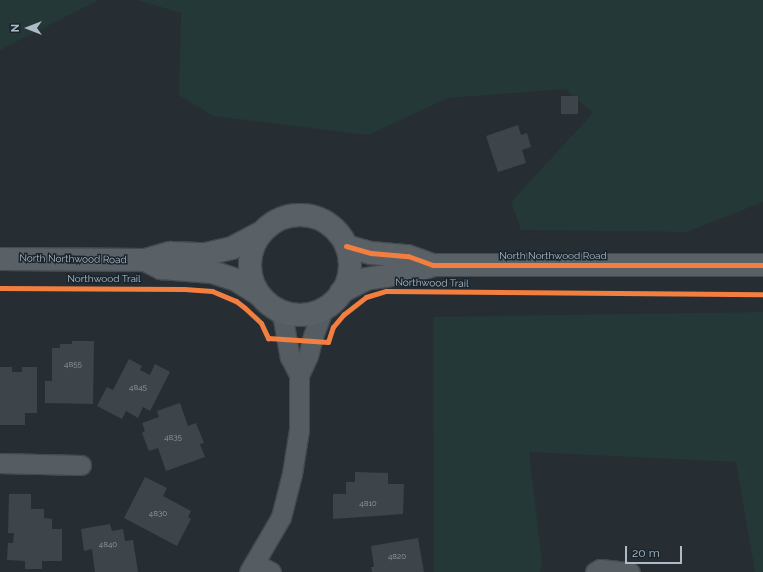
<!DOCTYPE html>
<html>
<head>
<meta charset="utf-8">
<style>
  body { margin:0 }
  #map { position:relative; width:763px; height:572px; overflow:hidden; background:#262e33; font-family:Raleway,sans-serif }
  div>[style] { position:absolute }
  .green>* { inset:0; background:#233837 }
  .building>* { inset:0; background:#3e454a; transform-origin:0 0 }
  .roads { filter:drop-shadow(1px 0 #444a4e) drop-shadow(-1px 0 #444a4e) drop-shadow(0 1px #444a4e) drop-shadow(0 -1px #444a4e) }
  .street>* { height:19px; margin:-9.5px; padding:0 9.5px; transform-origin:9.5px; border-radius:9.5px; background:#555c62 }
  .secondary>* { height:22px; margin:-11px; padding:0 11px; transform-origin:11px; border-radius:11px; background:#596066 }
  .secondary>.ring { margin:-11px; padding:0; box-sizing:content-box; background:none; border:22px solid #596066; border-radius:50% }
  .cycleway>* { height:5px; margin:-2.5px; padding:0 2.5px; transform-origin:2.5px; border-radius:2.5px; background:#f27e40 }
  span { translate:-50% -50%; white-space:nowrap; text-align:center; line-height:1.15; -webkit-text-stroke:3px #19252e; paint-order:stroke }
  .number-label { font-size:8px; color:#929ea7 }
  .number-label span { -webkit-text-stroke-width:0 }
  .street-label { font-size:10px; color:#aebbc6 }
  .north { position:absolute; left:8px; top:8px; width:40px; height:40px; -webkit-text-stroke:3px #19252e; paint-order:stroke; rotate:270deg; font-size:11px; font-weight:700; line-height:16px; text-align:center; color:#aebbc6 }
  .north::after { content:''; display:block; margin:auto; width:14px; height:18px; background:#aebbc6; clip-path:polygon(50% 0,100% 100%,50% 72%,0 100%) }
  .scale { position:absolute; left:625px; top:546px; width:57px; height:18px; box-sizing:border-box; border:2px solid #aebbc6; border-top:0; padding-left:5px; font-size:12px; line-height:14px; white-space:nowrap; color:#aebbc6; -webkit-text-stroke:3px #19252e; paint-order:stroke }
</style>
</head>
<body>
<div id="map">
  <div class="green">
    <i style="clip-path:polygon(0 0,99px 0,0 50px)"></i>
    <i style="clip-path:polygon(137px 0,763px 0,763px 202px,687px 232px,521px 230px,511px 202px,593px 113px,565px 89px,448px 98px,368px 135px,213px 116px,179px 95px,181px 13px)"></i>
    <i style="clip-path:polygon(763px 312px,763px 572px,755px 572px,736px 462px,529px 452px,542px 563px,540px 572px,434px 572px,433px 317px)"></i>
  </div>
  <div class="building">
    <i style="left:561px;top:96px;width:17px;height:18px"></i>
    <i style="clip-path:polygon(518px 125px,521px 135px,527px 133px,531px 147px,522px 150px,526px 163px,498px 172px,486px 136px)"></i>
    <i style="clip-path:polygon(72px 341px,94px 341px,93px 404px,45px 403px,45px 381px,52px 381px,52px 348px,60px 348px,60px 344px,72px 344px)"></i>
    <i style="clip-path:polygon(129px 359px,142px 366px,140px 370px,150px 375px,155px 364px,170px 372px,150px 411px,143px 407px,138px 418px,126px 411px,122px 419px,97px 406px,107px 387px,113px 390px)"></i>
    <i style="clip-path:polygon(0 367px,12px 367px,12px 372px,22px 372px,22px 367px,37px 367px,37px 413px,25px 413px,25px 425px,0 425px)"></i>
    <i style="clip-path:polygon(180px 403px,188px 426px,196px 423px,204px 443px,200px 444px,205px 457px,166px 471px,158px 448px,149px 451px,142px 433px,145px 431px,142px 423px,159px 417px,157px 411px)"></i>
    <i style="clip-path:polygon(355px 472px,388px 473px,388px 484px,404px 484px,403px 514px,333px 519px,333px 494px,346px 494px,346px 482px,355px 482px)"></i>
    <i style="clip-path:polygon(145px 477px,167px 488px,163px 496px,191px 511px,188px 517px,191px 519px,177px 546px,124px 518px)"></i>
    <i style="clip-path:polygon(9px 494px,31px 494px,31px 509px,44px 509px,44px 518px,52px 519px,52px 529px,62px 529px,62px 561px,42px 561px,42px 569px,25px 569px,25px 561px,7px 560px,8px 543px,13px 543px,14px 533px,8px 533px)"></i>
    <i style="clip-path:polygon(110px 524px,112px 531px,123px 529px,125px 541px,133px 540px,138px 572px,95px 572px,92px 549px,84px 551px,81px 529px)"></i>
    <i style="clip-path:polygon(418px 538px,424px 572px,372px 572px,371px 567px,374px 567px,371px 546px)"></i>
  </div>
  <div class="roads">
    <div class="street">
      <i style="left:278px;top:310px;width:10px;rotate:61deg"></i>
      <i style="left:283px;top:319px;width:39px;rotate:80deg"></i>
      <i style="left:290px;top:357px;width:20px;rotate:63deg"></i>
      <i style="left:0;top:463px;width:81px;rotate:1.4deg"></i>
      <i style="left:256px;top:564px;width:17px;rotate:28deg"></i>
      <i style="left:249px;top:572px;width:64px;rotate:-59.8deg"></i>
      <i style="left:281px;top:517px;width:44px;rotate:-75.7deg"></i>
      <i style="left:292px;top:474px;width:45px;rotate:-81deg"></i>
      <i style="left:299px;top:430px;width:55px;rotate:-90deg"></i>
      <i style="left:299px;top:375px;width:21px;rotate:-65deg"></i>
      <i style="left:308px;top:356px;width:21px;rotate:-76deg"></i>
      <i style="left:313px;top:336px;width:30px;rotate:-69deg"></i>
      <i style="left:595px;top:572px;width:6px;rotate:-31deg"></i>
      <i style="left:600px;top:569px;width:30px;rotate:6deg"></i>
    </div>
    <div class="secondary">
      <i class="ring" style="left:250px;top:215px;width:78px;height:78px"></i>
      <i style="left:346px;top:246px;width:26px;rotate:16deg"></i>
      <i style="left:371px;top:253px;width:37px;rotate:5deg"></i>
      <i style="left:408px;top:256px;width:27px;rotate:20deg"></i>
      <i style="left:433px;top:265px;width:330px"></i>
      <i style="left:0;top:259px;width:145px;rotate:0.4deg"></i>
      <i style="left:145px;top:260px;width:26px;rotate:-16deg"></i>
      <i style="left:170px;top:253px;width:36px;rotate:2deg"></i>
      <i style="left:206px;top:254px;width:27px;rotate:-13deg"></i>
      <i style="left:232px;top:248px;width:32px;rotate:-28deg"></i>
      <i style="left:145px;top:260px;width:18px;rotate:27deg"></i>
      <i style="left:161px;top:268px;width:51px;rotate:4.5deg"></i>
      <i style="left:212px;top:272px;width:25px;rotate:18deg"></i>
      <i style="left:236px;top:280px;width:28px;rotate:32deg"></i>
      <i style="left:341px;top:292px;width:28px;rotate:-27deg"></i>
      <i style="left:366px;top:279px;width:47px;rotate:-8.7deg"></i>
      <i style="left:412px;top:272px;width:22px;rotate:-18deg"></i>
    </div>
  </div>
  <div class="cycleway">
    <i style="left:346px;top:246px;width:26px;rotate:16deg"></i>
    <i style="left:371px;top:253px;width:37px;rotate:5deg"></i>
    <i style="left:408px;top:256px;width:27px;rotate:20deg"></i>
    <i style="left:433px;top:265px;width:330px"></i>
    <i style="left:0;top:288px;width:184px;rotate:0.3deg"></i>
    <i style="left:184px;top:289px;width:28px;rotate:4deg"></i>
    <i style="left:212px;top:291px;width:26px;rotate:23deg"></i>
    <i style="left:236px;top:301px;width:11px;rotate:38deg"></i>
    <i style="left:245px;top:308px;width:22px;rotate:43deg"></i>
    <i style="left:261px;top:323px;width:17px;rotate:65deg"></i>
    <i style="left:268px;top:338px;width:60px;rotate:3.8deg"></i>
    <i style="left:328px;top:342px;width:16px;rotate:-72deg"></i>
    <i style="left:333px;top:327px;width:16px;rotate:-50deg"></i>
    <i style="left:343px;top:315px;width:29px;rotate:-38deg"></i>
    <i style="left:366px;top:297px;width:21px;rotate:-17deg"></i>
    <i style="left:386px;top:291px;width:377px;rotate:0.5deg"></i>
  </div>
  <div class="number-label">
    <span style="left:73px;top:365px">4855</span>
    <span style="left:138px;top:388px">4845</span>
    <span style="left:173px;top:438px">4835</span>
    <span style="left:368px;top:504px">4810</span>
    <span style="left:158px;top:514px">4830</span>
    <span style="left:108px;top:545px">4840</span>
    <span style="left:397px;top:557px">4820</span>
  </div>
  <div class="street-label">
    <span style="left:553px;top:256px">North Northwood Road</span>
    <span style="left:73px;top:259px;rotate:1deg">North Northwood Road</span>
    <span style="left:104px;top:279px">Northwood Trail</span>
    <span style="left:432px;top:283px;rotate:1deg">Northwood Trail</span>
  </div>
  <div class="north">N</div>
  <div class="scale">20 m</div>
</div>
</body>
</html>
